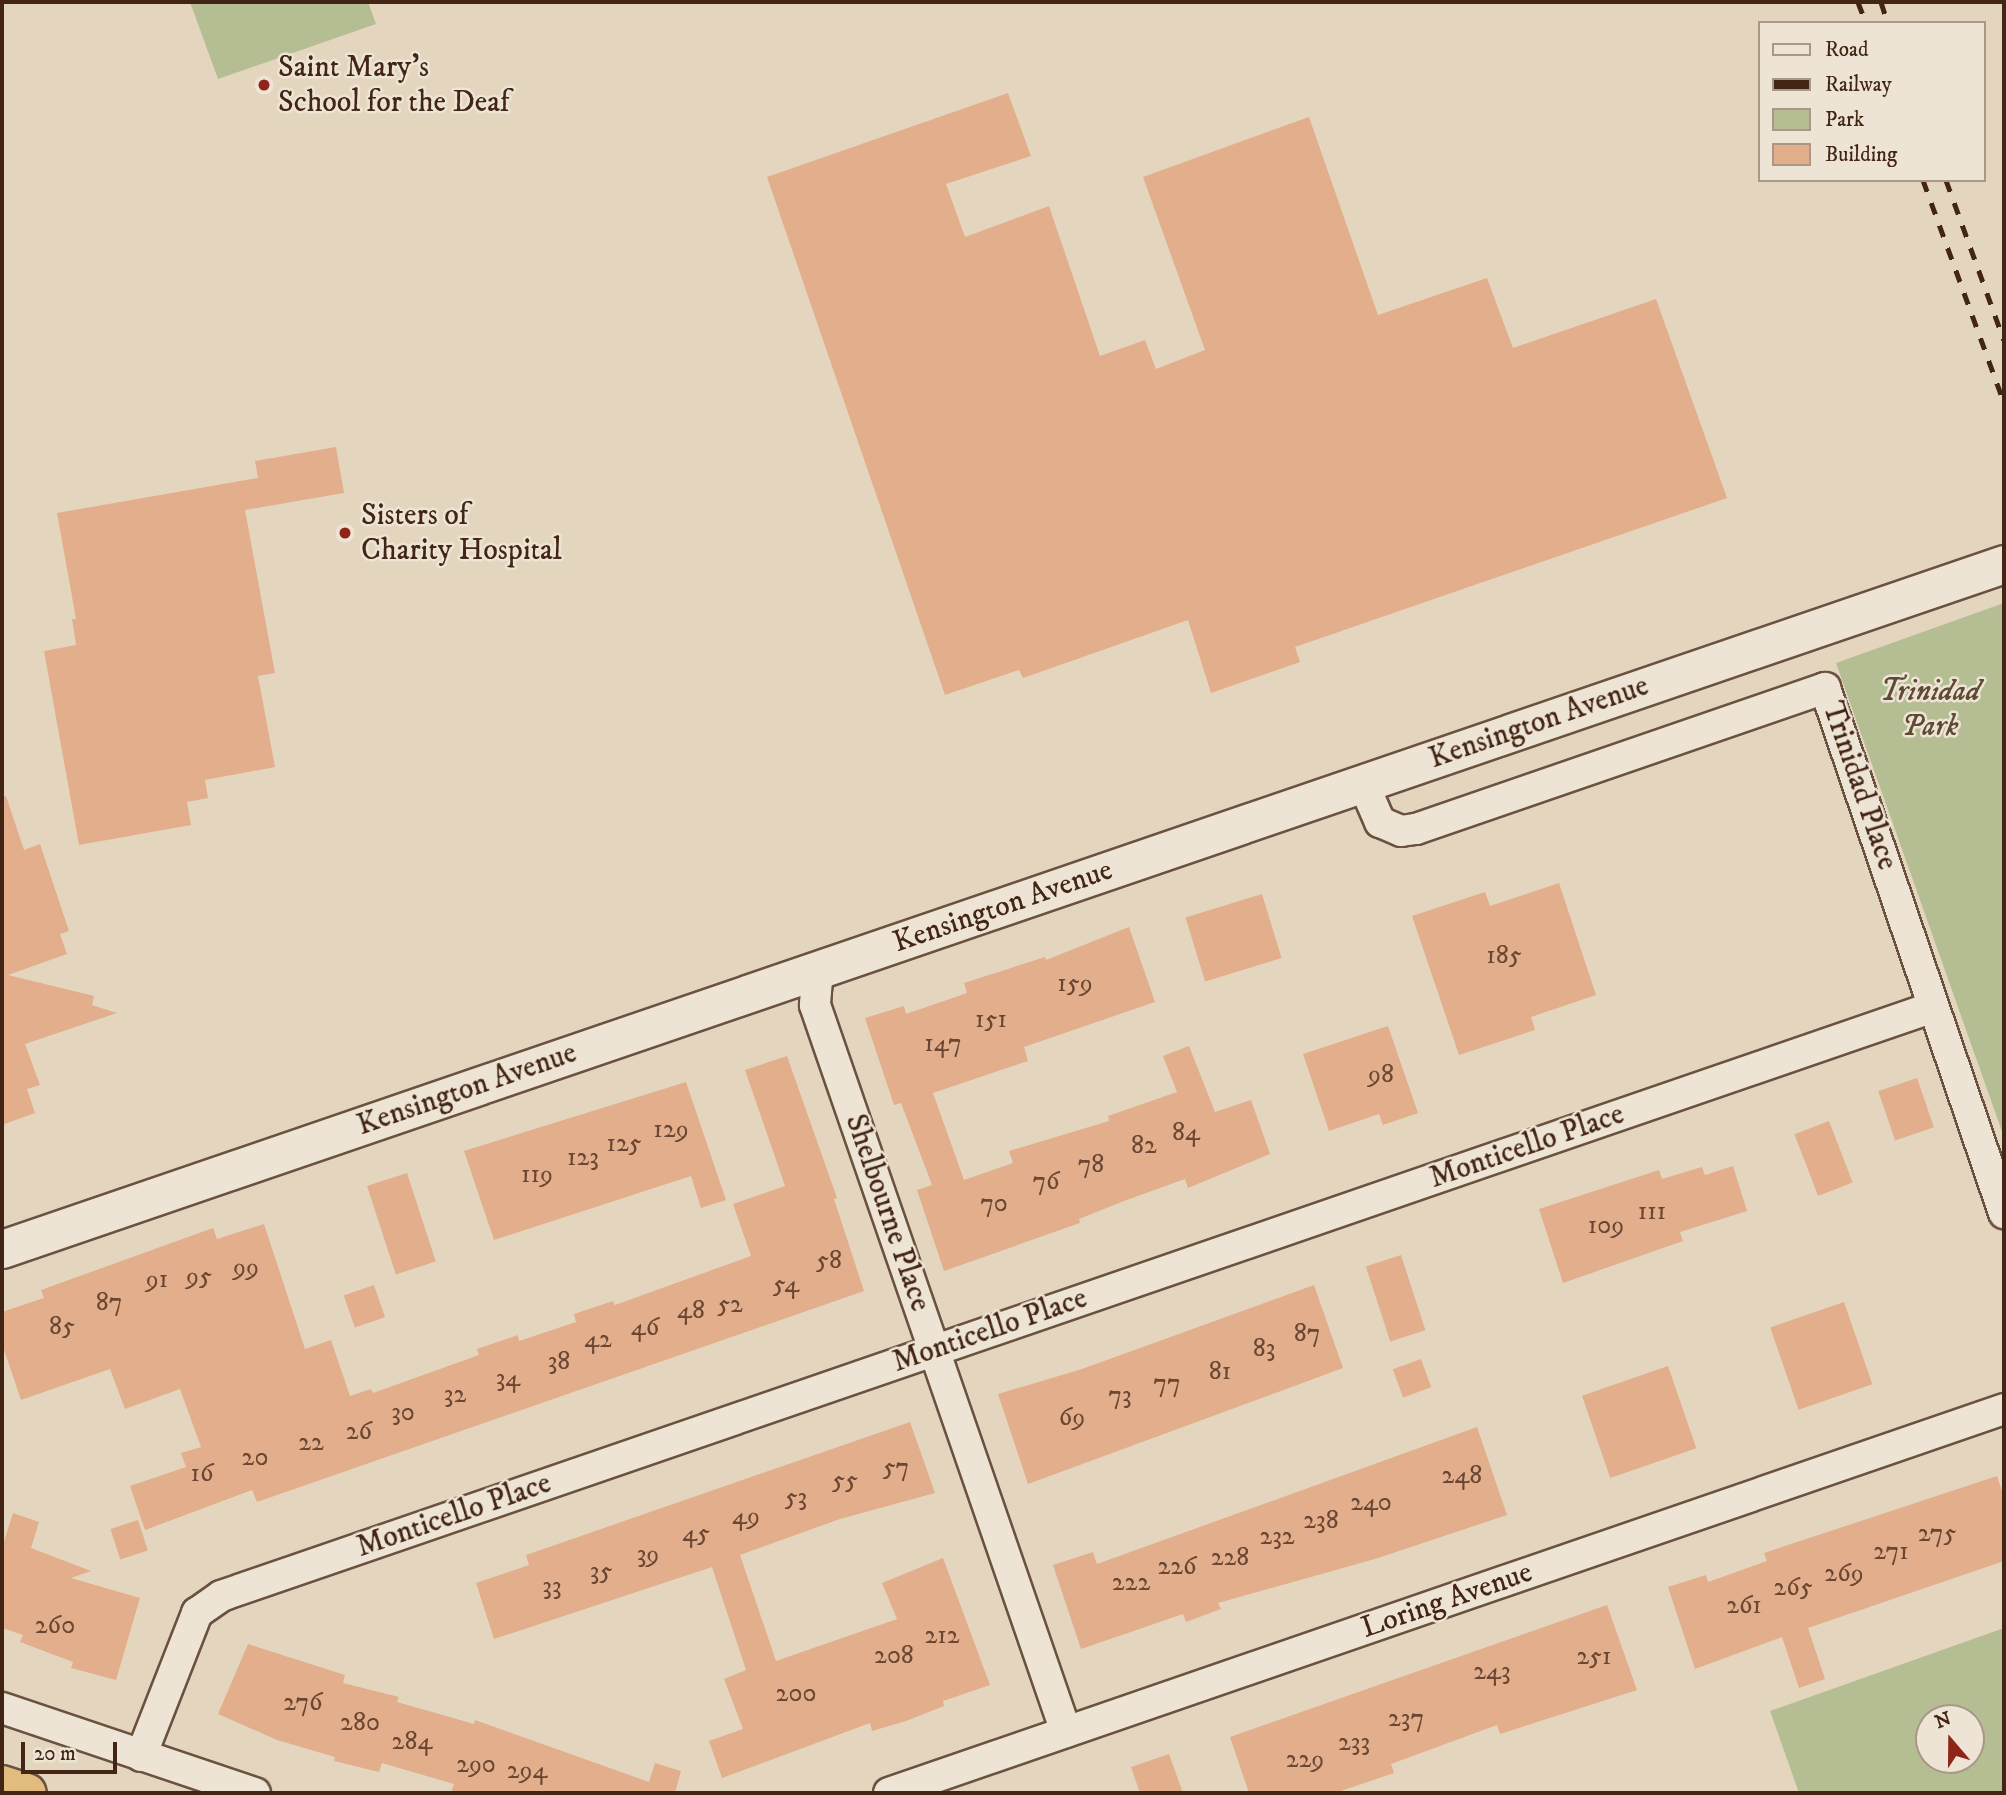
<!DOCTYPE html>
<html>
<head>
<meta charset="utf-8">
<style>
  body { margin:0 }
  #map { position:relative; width:2006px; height:1795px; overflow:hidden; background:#e4d6be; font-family:"IM FELL DW Pica",serif }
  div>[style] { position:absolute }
  .green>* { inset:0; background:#b4be92 }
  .building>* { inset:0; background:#e2ae8c; transform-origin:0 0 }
  .roads { filter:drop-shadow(2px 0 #6b513f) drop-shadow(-2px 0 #6b513f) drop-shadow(0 2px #6b513f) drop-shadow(0 -2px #6b513f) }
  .minor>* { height:30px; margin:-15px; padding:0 15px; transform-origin:15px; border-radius:15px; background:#ede4d5 }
  .tertiary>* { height:37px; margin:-18.5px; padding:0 18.5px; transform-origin:18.5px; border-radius:18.5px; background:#ede4d5 }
  .trunk>* { height:38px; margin:-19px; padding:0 19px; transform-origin:19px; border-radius:19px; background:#e2bb7f }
  .rail>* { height:5px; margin-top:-2.5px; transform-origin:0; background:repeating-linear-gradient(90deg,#432515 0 12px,transparent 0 24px) }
  .dots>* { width:19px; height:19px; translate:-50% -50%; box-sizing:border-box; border:4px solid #ede4d5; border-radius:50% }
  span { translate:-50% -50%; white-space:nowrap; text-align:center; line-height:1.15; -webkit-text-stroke:5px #ede4d5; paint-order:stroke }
  .number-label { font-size:26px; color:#6b4733 }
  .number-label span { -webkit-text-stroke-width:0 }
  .poi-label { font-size:30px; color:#432515 }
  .left { translate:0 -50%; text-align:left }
  .park-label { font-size:30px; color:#5f4b34; font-style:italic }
  .street-label { font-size:30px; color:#432515 }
  .frame { position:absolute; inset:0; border:4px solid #432515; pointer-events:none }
  .legend { position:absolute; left:1758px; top:21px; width:228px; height:161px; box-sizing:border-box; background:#ede4d5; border:2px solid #a99888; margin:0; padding:9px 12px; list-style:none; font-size:21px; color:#432515 }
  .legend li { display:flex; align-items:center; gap:14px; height:35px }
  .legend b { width:35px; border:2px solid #a99888 }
  .north { position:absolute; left:1915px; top:1704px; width:70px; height:70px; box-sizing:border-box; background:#ede4d5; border:2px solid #a99888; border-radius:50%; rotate:340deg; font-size:19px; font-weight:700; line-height:28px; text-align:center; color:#432515 }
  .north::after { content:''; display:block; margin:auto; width:24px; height:32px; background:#8f2418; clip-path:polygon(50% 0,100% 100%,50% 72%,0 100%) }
  .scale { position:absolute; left:21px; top:1742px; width:96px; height:32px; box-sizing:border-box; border:4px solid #432515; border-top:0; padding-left:9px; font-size:21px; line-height:24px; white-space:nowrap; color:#432515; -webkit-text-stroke:5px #ede4d5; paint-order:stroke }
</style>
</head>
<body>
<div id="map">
  <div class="green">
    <i style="clip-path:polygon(190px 2px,368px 2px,376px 24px,218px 79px)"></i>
    <i style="clip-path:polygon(2004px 603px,2004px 1137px,1836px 663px)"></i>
    <i style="clip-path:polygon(evenodd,2004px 1628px,2004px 1793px,1799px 1793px,1770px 1711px,2004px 1628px,1971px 1718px,1971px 1760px,1929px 1760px,1929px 1718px,1971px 1718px)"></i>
  </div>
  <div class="building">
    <i style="clip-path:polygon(1008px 93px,1031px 156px,946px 184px,965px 237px,1049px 206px,1100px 356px,1145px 340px,1156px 369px,1205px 350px,1143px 177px,1309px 117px,1378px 315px,1487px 278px,1513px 348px,1656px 299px,1727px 498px,1295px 647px,1300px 662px,1211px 693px,1188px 620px,1023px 678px,1019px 670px,945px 695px,767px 177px)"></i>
    <i style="clip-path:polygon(336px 447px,344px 493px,245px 510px,275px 673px,258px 676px,275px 767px,205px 780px,208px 798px,187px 802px,191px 825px,79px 845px,44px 651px,76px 645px,72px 619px,76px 619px,57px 513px,258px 478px,255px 461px)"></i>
    <i style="clip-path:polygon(6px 796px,24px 850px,40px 844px,69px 931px,60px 934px,67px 954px,8px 975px,94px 996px,92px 1005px,117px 1013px,25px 1044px,40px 1085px,27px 1089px,35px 1113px,2px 1125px,2px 797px)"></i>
    <i style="clip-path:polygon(1559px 883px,1596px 995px,1531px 1017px,1535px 1030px,1459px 1055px,1412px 916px,1485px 892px,1490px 906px)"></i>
    <i style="left:1262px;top:894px;width:67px;height:80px;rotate:73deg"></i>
    <i style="clip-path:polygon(1129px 927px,1155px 1002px,1024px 1047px,1028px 1061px,933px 1093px,964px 1180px,1013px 1163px,1009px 1151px,1109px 1121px,1108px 1116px,1177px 1092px,1163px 1056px,1189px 1046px,1215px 1112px,1251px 1100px,1270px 1154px,1188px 1188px,1185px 1179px,1124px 1201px,1079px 1219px,1080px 1223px,944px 1271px,917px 1190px,932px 1185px,901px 1103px,894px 1105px,865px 1018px,904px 1006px,906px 1014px,967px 993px,964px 983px,1045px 957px,1046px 960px)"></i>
    <i style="clip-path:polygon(1388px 1026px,1418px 1113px,1383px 1125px,1379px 1114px,1329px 1131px,1303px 1054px)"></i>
    <i style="clip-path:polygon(787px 1056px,837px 1198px,834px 1199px,864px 1291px,257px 1502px,252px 1490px,145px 1530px,130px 1486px,186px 1467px,181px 1453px,201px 1447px,180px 1389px,125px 1409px,110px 1369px,21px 1400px,2px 1344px,2px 1312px,44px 1298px,41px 1290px,213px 1228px,217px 1239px,264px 1224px,305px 1349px,331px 1340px,350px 1396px,371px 1389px,373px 1393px,479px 1355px,477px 1349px,518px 1335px,519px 1341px,576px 1322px,574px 1314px,613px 1301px,615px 1305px,751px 1256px,733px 1204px,785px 1186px,745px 1070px)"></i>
    <i style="left:1917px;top:1078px;width:52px;height:41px;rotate:71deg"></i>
    <i style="clip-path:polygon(686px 1082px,726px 1200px,701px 1208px,691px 1176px,494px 1240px,464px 1151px)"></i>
    <i style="left:1829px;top:1121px;width:66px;height:37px;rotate:69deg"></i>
    <i style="clip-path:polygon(1733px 1166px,1747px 1211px,1680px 1232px,1683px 1241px,1563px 1283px,1539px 1209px,1659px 1170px,1662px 1179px,1702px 1167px,1705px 1175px)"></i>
    <i style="left:407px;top:1173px;width:93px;height:42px;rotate:72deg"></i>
    <i style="left:1401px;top:1255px;width:79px;height:37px;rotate:72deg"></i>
    <i style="left:374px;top:1285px;width:34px;height:32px;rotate:71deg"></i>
    <i style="clip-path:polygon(1314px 1285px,1343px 1368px,1028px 1484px,998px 1394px,1082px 1369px)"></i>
    <i style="left:1844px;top:1302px;width:87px;height:78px;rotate:71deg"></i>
    <i style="left:1421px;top:1359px;width:30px;height:30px;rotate:70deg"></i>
    <i style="left:1668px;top:1366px;width:87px;height:91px;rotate:71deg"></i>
    <i style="clip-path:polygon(910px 1422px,935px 1493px,840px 1519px,740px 1555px,776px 1661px,897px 1619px,882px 1583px,943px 1558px,990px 1685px,943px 1701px,944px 1706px,906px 1721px,872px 1731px,870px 1723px,722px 1778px,709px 1741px,743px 1729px,724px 1679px,746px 1670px,712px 1567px,494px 1639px,476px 1583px,529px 1565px,526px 1555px)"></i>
    <i style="clip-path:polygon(1477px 1427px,1507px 1515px,1375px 1559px,1218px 1603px,1221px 1609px,1186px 1622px,1183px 1614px,1081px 1649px,1053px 1565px,1093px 1552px,1097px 1564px)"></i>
    <i style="clip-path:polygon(1997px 1476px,2004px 1497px,2004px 1561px,1808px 1628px,1825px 1679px,1799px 1688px,1782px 1637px,1695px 1669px,1668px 1587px,1706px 1575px,1708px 1582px,1767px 1561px,1764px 1553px)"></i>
    <i style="clip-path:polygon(13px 1513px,39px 1522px,31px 1548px,91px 1571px,71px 1578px,140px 1598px,116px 1680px,71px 1668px,73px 1662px,20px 1642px,23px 1635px,2px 1628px,2px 1548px)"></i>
    <i style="left:138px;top:1520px;width:32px;height:29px;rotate:72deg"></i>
    <i style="clip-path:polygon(1607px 1605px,1637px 1690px,1500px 1734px,1497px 1725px,1391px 1764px,1394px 1773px,1335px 1793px,1249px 1793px,1230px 1737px)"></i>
    <i style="clip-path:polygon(248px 1644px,345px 1675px,343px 1683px,399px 1697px,397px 1702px,474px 1724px,475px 1720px,649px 1782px,655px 1763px,681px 1771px,675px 1793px,451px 1793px,454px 1784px,382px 1763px,379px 1772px,334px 1761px,335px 1757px,277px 1740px,218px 1714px)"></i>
    <i style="clip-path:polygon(1169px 1754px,1183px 1793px,1140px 1793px,1131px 1767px)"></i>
  </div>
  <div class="roads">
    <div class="minor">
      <i style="left:1363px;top:783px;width:43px;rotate:66.4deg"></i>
      <i style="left:1380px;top:822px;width:23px;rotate:23deg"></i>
      <i style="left:1401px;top:831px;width:15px;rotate:-8deg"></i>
      <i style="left:1416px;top:829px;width:433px;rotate:-19deg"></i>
      <i style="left:1825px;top:688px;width:555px;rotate:71.17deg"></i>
      <i style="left:818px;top:969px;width:36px;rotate:95deg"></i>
      <i style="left:815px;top:1005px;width:769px;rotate:70.95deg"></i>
      <i style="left:2px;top:1708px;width:267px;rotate:18.6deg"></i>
      <i style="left:141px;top:1756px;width:154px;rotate:-68.6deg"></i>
      <i style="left:197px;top:1613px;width:29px;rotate:-35deg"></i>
      <i style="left:221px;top:1596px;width:1811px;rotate:-18.98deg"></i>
      <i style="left:889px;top:1793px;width:1179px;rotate:-19deg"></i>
    </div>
    <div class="tertiary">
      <i style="left:2px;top:1249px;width:2116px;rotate:-18.89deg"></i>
    </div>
    <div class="trunk">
      <i style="left:2px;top:1785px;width:26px;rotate:18deg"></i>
    </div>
  </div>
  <div class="rail">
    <i style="left:1858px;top:2px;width:22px;rotate:69deg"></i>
    <i style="left:1881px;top:2px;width:22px;rotate:72deg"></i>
    <i style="left:1923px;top:180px;width:236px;rotate:70deg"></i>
    <i style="left:1946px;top:180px;width:170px;rotate:70.1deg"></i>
  </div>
  <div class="dots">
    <i style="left:264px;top:85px;background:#8f2418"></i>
    <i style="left:345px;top:533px;background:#8f2418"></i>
  </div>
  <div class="number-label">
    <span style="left:1504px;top:956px">185</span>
    <span style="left:1075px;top:984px">159</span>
    <span style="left:991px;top:1020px">151</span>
    <span style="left:943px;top:1044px">147</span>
    <span style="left:1381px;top:1075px">98</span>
    <span style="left:671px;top:1130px">129</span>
    <span style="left:1186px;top:1133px">84</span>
    <span style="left:624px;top:1144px">125</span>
    <span style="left:1144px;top:1146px">82</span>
    <span style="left:583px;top:1158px">123</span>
    <span style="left:1091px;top:1165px">78</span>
    <span style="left:537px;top:1175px">119</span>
    <span style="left:1046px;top:1182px">76</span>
    <span style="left:994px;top:1204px">70</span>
    <span style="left:1652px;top:1212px">111</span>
    <span style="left:1606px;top:1226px">109</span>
    <span style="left:829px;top:1261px">58</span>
    <span style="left:246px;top:1268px">99</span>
    <span style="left:199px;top:1277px">95</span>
    <span style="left:157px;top:1280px">91</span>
    <span style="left:786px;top:1285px">54</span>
    <span style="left:109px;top:1303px">87</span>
    <span style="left:730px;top:1305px">52</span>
    <span style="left:691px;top:1311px">48</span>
    <span style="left:62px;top:1327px">85</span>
    <span style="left:645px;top:1328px">46</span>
    <span style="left:1307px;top:1334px">87</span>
    <span style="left:598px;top:1340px">42</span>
    <span style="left:1264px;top:1349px">83</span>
    <span style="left:559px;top:1362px">38</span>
    <span style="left:1220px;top:1372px">81</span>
    <span style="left:508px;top:1379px">34</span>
    <span style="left:1167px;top:1384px">77</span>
    <span style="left:455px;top:1395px">32</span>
    <span style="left:1120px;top:1396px">73</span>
    <span style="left:403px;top:1413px">30</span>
    <span style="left:1072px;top:1418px">69</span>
    <span style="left:359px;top:1432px">26</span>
    <span style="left:311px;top:1443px">22</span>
    <span style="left:255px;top:1458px">20</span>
    <span style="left:896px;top:1468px">57</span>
    <span style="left:202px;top:1474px">16</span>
    <span style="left:1462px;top:1476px">248</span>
    <span style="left:845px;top:1481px">55</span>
    <span style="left:796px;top:1498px">53</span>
    <span style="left:1371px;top:1503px">240</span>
    <span style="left:746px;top:1517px">49</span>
    <span style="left:1321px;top:1521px">238</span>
    <span style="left:696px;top:1534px">45</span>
    <span style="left:1937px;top:1534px">275</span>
    <span style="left:1277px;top:1537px">232</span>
    <span style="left:1891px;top:1552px">271</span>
    <span style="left:648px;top:1555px">39</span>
    <span style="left:1230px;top:1558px">228</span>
    <span style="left:1177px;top:1567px">226</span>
    <span style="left:601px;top:1572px">35</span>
    <span style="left:1844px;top:1574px">269</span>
    <span style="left:1131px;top:1583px">222</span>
    <span style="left:552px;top:1587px">33</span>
    <span style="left:1793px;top:1588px">265</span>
    <span style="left:1744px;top:1606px">261</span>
    <span style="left:55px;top:1626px">260</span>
    <span style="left:942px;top:1636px">212</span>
    <span style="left:894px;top:1656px">208</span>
    <span style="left:1594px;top:1657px">251</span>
    <span style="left:1492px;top:1672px">243</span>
    <span style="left:796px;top:1694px">200</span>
    <span style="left:303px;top:1703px">276</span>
    <span style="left:1406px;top:1719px">237</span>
    <span style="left:360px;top:1723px">280</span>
    <span style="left:412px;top:1742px">284</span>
    <span style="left:1354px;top:1743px">233</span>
    <span style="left:1305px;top:1760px">229</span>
    <span style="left:476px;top:1765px">290</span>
    <span style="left:527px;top:1771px">294</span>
  </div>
  <div class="poi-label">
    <span class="left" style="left:278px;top:85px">Saint Mary's<br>School for the Deaf</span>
    <span class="left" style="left:361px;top:533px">Sisters of<br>Charity Hospital</span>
  </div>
  <div class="park-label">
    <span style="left:1930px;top:709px">Trinidad<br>Park</span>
  </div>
  <div class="street-label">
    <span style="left:1539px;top:723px;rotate:-19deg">Kensington Avenue</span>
    <span style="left:1859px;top:786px;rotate:71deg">Trinidad Place</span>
    <span style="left:1003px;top:907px;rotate:-19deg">Kensington Avenue</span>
    <span style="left:467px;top:1090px;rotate:-19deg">Kensington Avenue</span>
    <span style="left:1527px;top:1147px;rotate:-19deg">Monticello Place</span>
    <span style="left:887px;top:1213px;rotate:71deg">Shelbourne Place</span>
    <span style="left:990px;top:1331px;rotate:-19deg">Monticello Place</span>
    <span style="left:454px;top:1516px;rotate:-19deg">Monticello Place</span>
    <span style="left:1447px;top:1601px;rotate:-19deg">Loring Avenue</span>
  </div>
  <div class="frame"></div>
  <ul class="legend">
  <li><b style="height:9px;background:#ede4d5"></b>Road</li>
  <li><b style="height:9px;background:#432515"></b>Railway</li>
  <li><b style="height:19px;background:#b4be92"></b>Park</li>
  <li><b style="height:19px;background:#e2ae8c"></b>Building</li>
  </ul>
  <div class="north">N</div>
  <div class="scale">20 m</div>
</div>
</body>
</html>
